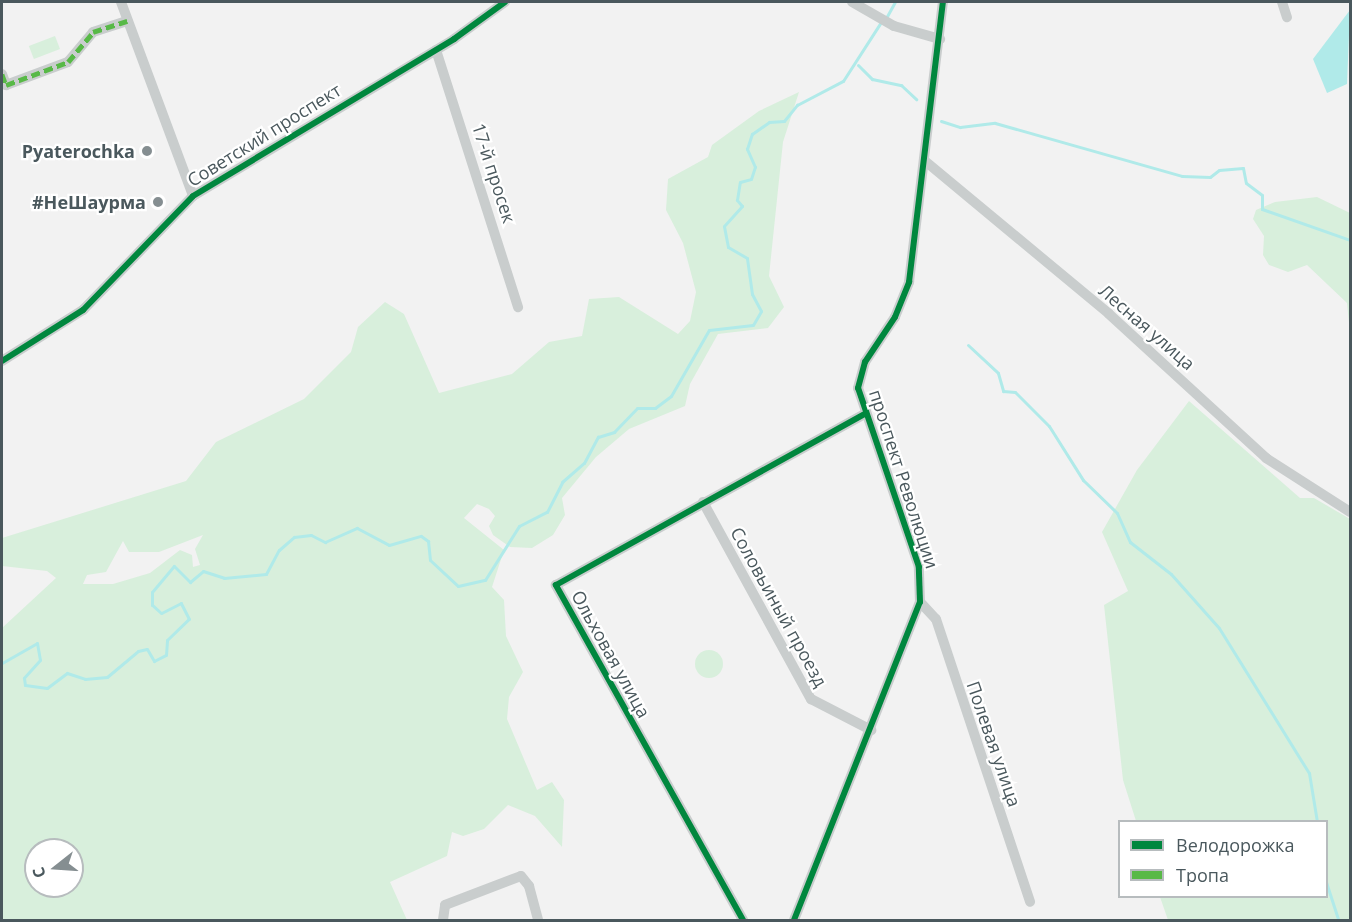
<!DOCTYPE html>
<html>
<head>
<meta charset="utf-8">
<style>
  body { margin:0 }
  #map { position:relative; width:1352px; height:922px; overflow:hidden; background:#f2f2f2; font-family:"Open Sans",sans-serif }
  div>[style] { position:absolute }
  .green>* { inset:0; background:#d8efdc; transform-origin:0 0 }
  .round { border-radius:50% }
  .water>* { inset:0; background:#b0eae9 }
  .stream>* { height:3px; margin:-1.5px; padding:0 1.5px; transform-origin:1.5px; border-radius:1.5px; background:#b0eae9 }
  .minor>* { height:10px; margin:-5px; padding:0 5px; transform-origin:5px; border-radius:5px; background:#c9cdcd }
  .quiet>* { height:4.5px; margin-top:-2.25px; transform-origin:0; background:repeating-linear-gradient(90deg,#58b947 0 9px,transparent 0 13.5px) }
  .cycleway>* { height:6px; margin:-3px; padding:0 3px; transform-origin:3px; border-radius:3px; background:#00873e }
  .dots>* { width:16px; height:16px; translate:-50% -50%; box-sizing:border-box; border:3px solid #fff; border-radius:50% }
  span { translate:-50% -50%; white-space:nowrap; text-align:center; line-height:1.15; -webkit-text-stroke:4.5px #fff; paint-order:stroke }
  .street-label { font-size:18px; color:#4a585d }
  .poi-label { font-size:18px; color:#4a585d; font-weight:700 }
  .right { translate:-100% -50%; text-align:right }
  .frame { position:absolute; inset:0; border:3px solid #4a585d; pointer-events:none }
  .legend { position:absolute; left:1118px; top:820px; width:210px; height:78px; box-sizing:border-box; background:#fff; border:2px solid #b7bcbe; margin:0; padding:8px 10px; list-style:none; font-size:18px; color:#4a585d }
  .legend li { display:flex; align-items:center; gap:12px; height:30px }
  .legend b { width:30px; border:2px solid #b7bcbe }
  .north { position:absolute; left:24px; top:838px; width:60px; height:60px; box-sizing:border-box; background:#fff; border:2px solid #b7bcbe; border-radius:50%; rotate:253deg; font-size:16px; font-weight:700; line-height:24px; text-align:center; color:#4a585d }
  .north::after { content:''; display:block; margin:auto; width:21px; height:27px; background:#858e91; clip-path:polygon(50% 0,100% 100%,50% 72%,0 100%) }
</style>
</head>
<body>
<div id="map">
  <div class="green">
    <i style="left:55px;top:36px;width:14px;height:28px;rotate:69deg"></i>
    <i style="clip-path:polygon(evenodd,799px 92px,783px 142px,769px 276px,784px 307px,768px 328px,718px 334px,690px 384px,685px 406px,629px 429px,596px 457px,562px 498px,565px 515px,553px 535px,532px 548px,510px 547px,493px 535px,489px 526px,495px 516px,489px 509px,477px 504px,464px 518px,504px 550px,492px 587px,504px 600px,506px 636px,523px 672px,509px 697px,507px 719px,537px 790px,552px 782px,564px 800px,562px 847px,535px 816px,508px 805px,484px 829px,463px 836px,452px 832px,447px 856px,390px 882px,407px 920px,2px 920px,2px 628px,56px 578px,47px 571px,2px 566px,2px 538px,186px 481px,216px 442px,304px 399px,351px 352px,358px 327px,385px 302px,404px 314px,439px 393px,512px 374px,549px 342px,582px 336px,589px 299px,619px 297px,678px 334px,690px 321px,696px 292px,683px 243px,666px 210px,668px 179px,708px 157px,712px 145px,759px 111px,799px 92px,203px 535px,195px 549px,200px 565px,193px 567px,192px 555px,180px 550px,150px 573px,113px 584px,83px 584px,87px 575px,106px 572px,123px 541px,129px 552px,159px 552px,203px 535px,799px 92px,36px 850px,72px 850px,72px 886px,36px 886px,36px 850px)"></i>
    <i style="clip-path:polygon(1317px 197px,1350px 213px,1350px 333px,1347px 303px,1307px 265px,1288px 272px,1269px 265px,1263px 255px,1264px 236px,1253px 219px,1256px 210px,1275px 202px)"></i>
    <i style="clip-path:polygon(1189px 401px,1300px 498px,1314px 498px,1350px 519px,1350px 920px,1168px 920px,1160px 897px,1326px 896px,1326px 822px,1136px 821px,1123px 780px,1104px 605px,1128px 591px,1102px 532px,1137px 470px)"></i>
    <i class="round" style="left:695px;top:650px;width:28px;height:28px"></i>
  </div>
  <div class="water">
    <i style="clip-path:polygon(1350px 10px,1347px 84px,1327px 93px,1313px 59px)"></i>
  </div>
  <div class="stream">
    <i style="left:886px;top:18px;width:18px;rotate:-61deg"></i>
    <i style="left:858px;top:65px;width:20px;rotate:45deg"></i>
    <i style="left:872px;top:79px;width:30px;rotate:12deg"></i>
    <i style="left:901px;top:85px;width:21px;rotate:43deg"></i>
    <i style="left:941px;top:121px;width:20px;rotate:18deg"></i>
    <i style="left:960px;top:127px;width:35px;rotate:-7deg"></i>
    <i style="left:995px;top:123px;width:194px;rotate:15.8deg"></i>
    <i style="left:1182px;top:176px;width:28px;rotate:2deg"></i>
    <i style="left:1210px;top:177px;width:11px;rotate:-38deg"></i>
    <i style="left:1219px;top:170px;width:24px;rotate:-5deg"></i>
    <i style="left:1243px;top:168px;width:15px;rotate:79deg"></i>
    <i style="left:1246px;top:183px;width:20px;rotate:37deg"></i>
    <i style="left:1262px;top:195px;width:14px;rotate:90deg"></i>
    <i style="left:1262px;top:209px;width:93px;rotate:19.4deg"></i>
    <i style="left:968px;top:345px;width:41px;rotate:43deg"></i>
    <i style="left:998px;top:373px;width:19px;rotate:74deg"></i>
    <i style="left:1003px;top:391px;width:12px;rotate:5deg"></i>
    <i style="left:1015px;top:392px;width:48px;rotate:45deg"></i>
    <i style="left:1049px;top:426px;width:64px;rotate:57.8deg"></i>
    <i style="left:1083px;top:480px;width:47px;rotate:44.1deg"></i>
    <i style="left:1117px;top:513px;width:32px;rotate:66deg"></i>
    <i style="left:1130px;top:542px;width:52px;rotate:38deg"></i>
    <i style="left:1171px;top:574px;width:72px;rotate:48.4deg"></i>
    <i style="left:1219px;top:628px;width:171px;rotate:58.2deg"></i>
    <i style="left:1309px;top:773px;width:50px;rotate:80.7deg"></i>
    <i style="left:2px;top:663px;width:40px;rotate:-29.7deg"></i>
    <i style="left:37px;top:643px;width:17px;rotate:80deg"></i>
    <i style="left:40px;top:660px;width:24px;rotate:132deg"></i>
    <i style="left:24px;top:678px;width:7px;rotate:82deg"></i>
    <i style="left:25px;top:685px;width:22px;rotate:8deg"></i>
    <i style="left:47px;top:688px;width:25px;rotate:-37deg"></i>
    <i style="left:67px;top:673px;width:19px;rotate:18deg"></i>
    <i style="left:85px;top:679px;width:22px;rotate:-5deg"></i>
    <i style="left:107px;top:677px;width:40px;rotate:-40deg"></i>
    <i style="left:138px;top:651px;width:9px;rotate:-13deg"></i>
    <i style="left:147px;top:649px;width:14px;rotate:60deg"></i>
    <i style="left:154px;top:661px;width:13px;rotate:-27deg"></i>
    <i style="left:166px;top:655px;width:15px;rotate:-86deg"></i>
    <i style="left:167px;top:640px;width:30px;rotate:-44deg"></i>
    <i style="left:189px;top:619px;width:18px;rotate:-117deg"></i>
    <i style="left:181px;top:603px;width:22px;rotate:153deg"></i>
    <i style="left:161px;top:613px;width:12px;rotate:-138deg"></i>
    <i style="left:152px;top:605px;width:13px;rotate:-90deg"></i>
    <i style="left:152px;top:592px;width:34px;rotate:-50deg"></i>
    <i style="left:174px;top:566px;width:23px;rotate:45deg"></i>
    <i style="left:190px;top:582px;width:17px;rotate:-40deg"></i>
    <i style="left:203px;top:571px;width:22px;rotate:18deg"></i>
    <i style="left:224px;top:578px;width:42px;rotate:-5.4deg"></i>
    <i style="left:266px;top:574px;width:27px;rotate:-62deg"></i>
    <i style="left:279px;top:550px;width:20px;rotate:-41deg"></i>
    <i style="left:294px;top:537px;width:17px;rotate:-7deg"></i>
    <i style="left:311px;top:535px;width:16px;rotate:27deg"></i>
    <i style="left:325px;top:542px;width:35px;rotate:-24deg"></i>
    <i style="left:357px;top:528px;width:36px;rotate:28deg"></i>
    <i style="left:389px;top:545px;width:33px;rotate:-16deg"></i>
    <i style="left:421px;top:536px;width:9px;rotate:36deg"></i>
    <i style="left:428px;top:541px;width:19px;rotate:84deg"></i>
    <i style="left:430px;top:560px;width:38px;rotate:43deg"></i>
    <i style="left:458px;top:586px;width:28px;rotate:-13deg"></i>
    <i style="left:485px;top:580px;width:64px;rotate:-57.8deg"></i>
    <i style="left:519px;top:526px;width:31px;rotate:-27deg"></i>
    <i style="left:547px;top:512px;width:34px;rotate:-63deg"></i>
    <i style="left:562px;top:482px;width:29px;rotate:-41deg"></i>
    <i style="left:584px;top:463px;width:30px;rotate:-62deg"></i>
    <i style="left:598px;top:437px;width:17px;rotate:-17deg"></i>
    <i style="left:614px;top:432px;width:33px;rotate:-46deg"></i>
    <i style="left:637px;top:408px;width:18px"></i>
    <i style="left:655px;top:408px;width:20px;rotate:-37deg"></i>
    <i style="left:671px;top:396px;width:76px;rotate:-60.1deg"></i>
    <i style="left:709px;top:330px;width:44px;rotate:-6.5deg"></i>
    <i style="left:753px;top:325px;width:16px;rotate:-60deg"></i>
    <i style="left:761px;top:311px;width:19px;rotate:-118deg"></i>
    <i style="left:752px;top:294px;width:36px;rotate:-98deg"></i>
    <i style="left:747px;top:258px;width:22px;rotate:-150deg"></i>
    <i style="left:728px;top:247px;width:21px;rotate:-101deg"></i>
    <i style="left:724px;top:226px;width:27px;rotate:-48deg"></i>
    <i style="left:742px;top:206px;width:8px;rotate:-130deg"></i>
    <i style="left:737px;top:200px;width:18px;rotate:-81deg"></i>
    <i style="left:740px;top:182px;width:11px;rotate:-15deg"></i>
    <i style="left:751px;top:179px;width:13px;rotate:-72deg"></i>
    <i style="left:755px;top:167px;width:20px;rotate:-114deg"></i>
    <i style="left:747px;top:149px;width:16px;rotate:-72deg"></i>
    <i style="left:752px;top:134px;width:21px;rotate:-35deg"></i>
    <i style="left:769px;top:122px;width:15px;rotate:-4deg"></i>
    <i style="left:784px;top:121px;width:21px;rotate:-51deg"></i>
    <i style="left:797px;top:105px;width:52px;rotate:-27.6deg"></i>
    <i style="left:843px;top:81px;width:70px;rotate:-57.2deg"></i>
    <i style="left:1326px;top:882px;width:40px;rotate:72deg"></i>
  </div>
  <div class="minor">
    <i style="left:121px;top:2px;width:207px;rotate:69.6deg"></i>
    <i style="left:852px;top:2px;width:48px;rotate:29.7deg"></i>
    <i style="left:894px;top:26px;width:48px;rotate:15.8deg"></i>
    <i style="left:1282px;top:2px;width:16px;rotate:72deg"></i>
    <i style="left:436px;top:50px;width:270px;rotate:72.3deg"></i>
    <i style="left:2px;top:74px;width:12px;rotate:70deg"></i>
    <i style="left:6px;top:85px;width:66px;rotate:-20.4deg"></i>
    <i style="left:68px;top:62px;width:39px;rotate:-50deg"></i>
    <i style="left:93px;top:32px;width:36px;rotate:-18deg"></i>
    <i style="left:925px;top:161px;width:239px;rotate:39.7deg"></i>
    <i style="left:1109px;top:314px;width:213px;rotate:42.5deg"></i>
    <i style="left:1266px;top:458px;width:100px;rotate:32.7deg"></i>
    <i style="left:2px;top:361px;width:96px;rotate:-32.2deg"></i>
    <i style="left:83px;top:310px;width:158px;rotate:-46deg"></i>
    <i style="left:193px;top:196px;width:305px;rotate:-31deg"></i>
    <i style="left:454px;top:39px;width:63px;rotate:-36deg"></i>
    <i style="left:703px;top:502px;width:225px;rotate:61.3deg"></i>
    <i style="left:811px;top:699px;width:68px;rotate:27.3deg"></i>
    <i style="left:920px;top:602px;width:23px;rotate:47deg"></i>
    <i style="left:936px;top:619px;width:298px;rotate:71.6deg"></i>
    <i style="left:443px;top:920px;width:15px;rotate:-82deg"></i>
    <i style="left:445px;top:905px;width:81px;rotate:-20.9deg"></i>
    <i style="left:521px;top:876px;width:13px;rotate:51deg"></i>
    <i style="left:529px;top:886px;width:35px;rotate:75deg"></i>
    <i style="left:743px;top:920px;width:384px;rotate:-119.2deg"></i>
    <i style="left:556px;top:585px;width:352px;rotate:-29deg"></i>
    <i style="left:794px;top:920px;width:342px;rotate:-68.4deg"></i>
    <i style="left:920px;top:602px;width:35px;rotate:-92deg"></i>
    <i style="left:919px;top:567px;width:189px;rotate:-108.8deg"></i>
    <i style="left:858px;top:388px;width:27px;rotate:-75deg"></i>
    <i style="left:865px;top:362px;width:54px;rotate:-56.3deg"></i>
    <i style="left:895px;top:317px;width:38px;rotate:-68deg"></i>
    <i style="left:909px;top:282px;width:282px;rotate:-83.1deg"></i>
  </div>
  <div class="quiet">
    <i style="left:2px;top:74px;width:12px;rotate:70deg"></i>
    <i style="left:6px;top:85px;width:66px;rotate:-20.4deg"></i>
    <i style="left:68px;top:62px;width:39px;rotate:-50deg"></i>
    <i style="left:93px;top:32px;width:36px;rotate:-18deg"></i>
  </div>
  <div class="cycleway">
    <i style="left:2px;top:361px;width:96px;rotate:-32.2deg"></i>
    <i style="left:83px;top:310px;width:158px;rotate:-46deg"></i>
    <i style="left:193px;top:196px;width:305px;rotate:-31deg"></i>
    <i style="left:454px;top:39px;width:63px;rotate:-36deg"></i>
    <i style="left:743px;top:920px;width:384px;rotate:-119.2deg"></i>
    <i style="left:556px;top:585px;width:352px;rotate:-29deg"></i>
    <i style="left:794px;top:920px;width:342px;rotate:-68.4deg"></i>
    <i style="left:920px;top:602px;width:35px;rotate:-92deg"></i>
    <i style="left:919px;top:567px;width:189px;rotate:-108.8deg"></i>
    <i style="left:858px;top:388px;width:27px;rotate:-75deg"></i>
    <i style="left:865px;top:362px;width:54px;rotate:-56.3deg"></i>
    <i style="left:895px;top:317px;width:38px;rotate:-68deg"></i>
    <i style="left:909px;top:282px;width:282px;rotate:-83.1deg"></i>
  </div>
  <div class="dots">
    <i style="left:147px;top:151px;background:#858e91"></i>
    <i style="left:158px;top:202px;background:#858e91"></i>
  </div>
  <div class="street-label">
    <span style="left:264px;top:135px;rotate:-32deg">Советский проспект</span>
    <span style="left:494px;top:173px;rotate:72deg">17-й просек</span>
    <span style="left:1147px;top:327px;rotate:41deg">Лесная улица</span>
    <span style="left:904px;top:479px;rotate:72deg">проспект Революции</span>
    <span style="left:779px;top:607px;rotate:61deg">Соловьиный проезд</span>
    <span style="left:611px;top:654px;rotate:61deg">Ольховая улица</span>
    <span style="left:994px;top:744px;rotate:71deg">Полевая улица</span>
  </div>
  <div class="poi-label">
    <span class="right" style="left:135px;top:151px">Pyaterochka</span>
    <span class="right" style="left:146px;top:202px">#НеШаурма</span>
  </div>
  <div class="frame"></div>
  <ul class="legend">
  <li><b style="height:8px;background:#00873e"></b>Велодорожка</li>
  <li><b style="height:8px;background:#58b947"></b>Тропа</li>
  </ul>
  <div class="north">С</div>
</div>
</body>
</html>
